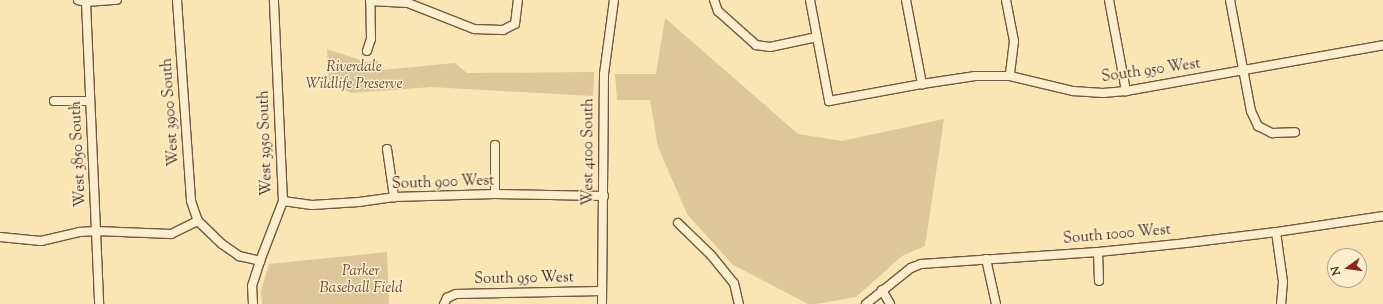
<!DOCTYPE html>
<html>
<head>
<meta charset="utf-8">
<style>
  body { margin:0 }
  #map { position:relative; width:1383px; height:304px; overflow:hidden; background:#fae6b4; font-family:"Sorts Mill Goudy",serif }
  div>[style] { position:absolute }
  .green>* { inset:0; background:#dcc69a }
  .roads { filter:drop-shadow(1px 0 #745841) drop-shadow(-1px 0 #745841) drop-shadow(0 1px #745841) drop-shadow(0 -1px #745841) }
  .street>* { height:8px; margin:-4px; padding:0 4px; transform-origin:4px; border-radius:4px; background:#fcefce }
  span { translate:-50% -50%; white-space:nowrap; text-align:center; line-height:1.15; -webkit-text-stroke:3px #fcefce; paint-order:stroke }
  .park-label { font-size:15px; color:#664834; font-style:italic }
  .street-label { font-size:15px; color:#48291b }
  .north { position:absolute; left:1327px; top:248px; width:40px; height:40px; box-sizing:border-box; background:#fcefce; border:1px solid #b4a086; border-radius:50%; rotate:256deg; font-size:11px; font-weight:700; line-height:16px; text-align:center; color:#48291b }
  .north::after { content:''; display:block; margin:auto; width:14px; height:18px; background:#8f2418; clip-path:polygon(50% 0,100% 100%,50% 72%,0 100%) }
</style>
</head>
<body>
<div id="map">
  <div class="green">
    <i style="clip-path:polygon(665px 18px,798px 134px,842px 141px,944px 119px,925px 246px,902px 256px,856px 297px,816px 304px,808px 304px,733px 265px,687px 214px,658px 147px,650px 100px,617px 100px,615px 74px,656px 74px)"></i>
    <i style="clip-path:polygon(327px 49px,366px 62px,377px 60px,381px 70px,455px 63px,467px 73px,594px 72px,593px 96px,431px 87px,352px 93px,329px 85px)"></i>
    <i style="clip-path:polygon(387px 252px,389px 304px,262px 304px,261px 291px,269px 264px)"></i>
  </div>
  <div class="roads">
    <div class="street">
      <i style="left:78px;top:0;width:8px;rotate:14deg"></i>
      <i style="left:86px;top:2px;width:31px;rotate:-4deg"></i>
      <i style="left:177px;top:0;width:201px;rotate:86deg"></i>
      <i style="left:191px;top:201px;width:21px;rotate:71deg"></i>
      <i style="left:714px;top:0;width:12px;rotate:70deg"></i>
      <i style="left:718px;top:11px;width:51px;rotate:41.8deg"></i>
      <i style="left:756px;top:45px;width:14px;rotate:8deg"></i>
      <i style="left:770px;top:47px;width:48px;rotate:-12deg"></i>
      <i style="left:810px;top:0;width:103px;rotate:79.3deg"></i>
      <i style="left:829px;top:101px;width:95px;rotate:-10.4deg"></i>
      <i style="left:922px;top:84px;width:54px;rotate:-8.6deg"></i>
      <i style="left:975px;top:76px;width:35px"></i>
      <i style="left:1010px;top:76px;width:65px;rotate:13.4deg"></i>
      <i style="left:1073px;top:91px;width:30px;rotate:4deg"></i>
      <i style="left:1103px;top:93px;width:23px;rotate:-5deg"></i>
      <i style="left:1126px;top:91px;width:261px;rotate:-10.1deg"></i>
      <i style="left:906px;top:0;width:86px;rotate:79.2deg"></i>
      <i style="left:1006px;top:0;width:42px;rotate:79deg"></i>
      <i style="left:1014px;top:41px;width:35px;rotate:97deg"></i>
      <i style="left:1109px;top:0;width:93px;rotate:79.4deg"></i>
      <i style="left:1230px;top:0;width:113px;rotate:79.3deg"></i>
      <i style="left:1251px;top:111px;width:17px;rotate:65deg"></i>
      <i style="left:1258px;top:126px;width:16px;rotate:27deg"></i>
      <i style="left:1272px;top:133px;width:23px;rotate:-2deg"></i>
      <i style="left:370px;top:1px;width:38px;rotate:3deg"></i>
      <i style="left:408px;top:3px;width:71px;rotate:21.5deg"></i>
      <i style="left:474px;top:29px;width:29px;rotate:2deg"></i>
      <i style="left:503px;top:30px;width:13px;rotate:-27deg"></i>
      <i style="left:515px;top:24px;width:24px;rotate:-83deg"></i>
      <i style="left:86px;top:2px;width:302px;rotate:87.5deg"></i>
      <i style="left:367px;top:51px;width:13px;rotate:-72deg"></i>
      <i style="left:371px;top:39px;width:39px;rotate:-91deg"></i>
      <i style="left:54px;top:101px;width:36px"></i>
      <i style="left:387px;top:149px;width:49px;rotate:81.7deg"></i>
      <i style="left:495px;top:194px;width:49px;rotate:-90deg"></i>
      <i style="left:283px;top:201px;width:29px;rotate:8deg"></i>
      <i style="left:312px;top:205px;width:47px;rotate:-3.7deg"></i>
      <i style="left:359px;top:202px;width:35px;rotate:-8deg"></i>
      <i style="left:394px;top:197px;width:101px;rotate:-1.7deg"></i>
      <i style="left:495px;top:194px;width:109px;rotate:1.1deg"></i>
      <i style="left:678px;top:223px;width:46px;rotate:44.1deg"></i>
      <i style="left:711px;top:255px;width:36px;rotate:51deg"></i>
      <i style="left:734px;top:283px;width:22px;rotate:77deg"></i>
      <i style="left:1276px;top:232px;width:50px;rotate:82deg"></i>
      <i style="left:1283px;top:282px;width:22px;rotate:95deg"></i>
      <i style="left:0;top:237px;width:41px;rotate:5.6deg"></i>
      <i style="left:41px;top:241px;width:39px;rotate:-13deg"></i>
      <i style="left:79px;top:232px;width:17px;rotate:-3deg"></i>
      <i style="left:96px;top:231px;width:75px;rotate:2.3deg"></i>
      <i style="left:171px;top:234px;width:30px;rotate:-26deg"></i>
      <i style="left:198px;top:221px;width:33px;rotate:44deg"></i>
      <i style="left:222px;top:244px;width:21px;rotate:35deg"></i>
      <i style="left:239px;top:256px;width:22px;rotate:13deg"></i>
      <i style="left:1098px;top:252px;width:29px;rotate:88deg"></i>
      <i style="left:986px;top:259px;width:46px;rotate:77.5deg"></i>
      <i style="left:882px;top:290px;width:16px;rotate:60deg"></i>
      <i style="left:253px;top:304px;width:18px;rotate:-93deg"></i>
      <i style="left:252px;top:286px;width:26px;rotate:-72deg"></i>
      <i style="left:260px;top:261px;width:64px;rotate:-69deg"></i>
      <i style="left:283px;top:201px;width:201px;rotate:-92.6deg"></i>
      <i style="left:444px;top:304px;width:7px;rotate:-63deg"></i>
      <i style="left:447px;top:298px;width:10px;rotate:-24deg"></i>
      <i style="left:456px;top:294px;width:146px;rotate:-1.2deg"></i>
      <i style="left:602px;top:304px;width:230px;rotate:-89.5deg"></i>
      <i style="left:604px;top:74px;width:75px;rotate:-82.3deg"></i>
      <i style="left:866px;top:304px;width:58px;rotate:-38.7deg"></i>
      <i style="left:911px;top:268px;width:11px;rotate:-22deg"></i>
      <i style="left:921px;top:264px;width:177px;rotate:-3.9deg"></i>
      <i style="left:1098px;top:252px;width:88px;rotate:-5.8deg"></i>
      <i style="left:1186px;top:243px;width:91px;rotate:-7deg"></i>
      <i style="left:1276px;top:232px;width:108px;rotate:-8.5deg"></i>
    </div>
  </div>
  <div class="park-label">
    <span style="left:354px;top:76px">Riverdale<br>Wildlife Preserve</span>
    <span style="left:361px;top:280px">Parker<br>Baseball Field</span>
  </div>
  <div class="street-label">
    <span style="left:1151px;top:71px;rotate:-8deg">South 950 West</span>
    <span style="left:171px;top:112px;rotate:-94deg">West 3900 South</span>
    <span style="left:266px;top:143px;rotate:-92deg">West 3950 South</span>
    <span style="left:589px;top:152px;rotate:-90deg">West 4100 South</span>
    <span style="left:79px;top:154px;rotate:-93deg">West 3850 South</span>
    <span style="left:443px;top:183px;rotate:-2deg">South 900 West</span>
    <span style="left:1117px;top:235px;rotate:-5deg">South 1000 West</span>
    <span style="left:524px;top:279px;rotate:-1deg">South 950 West</span>
  </div>
  <div class="north">N</div>
</div>
</body>
</html>
